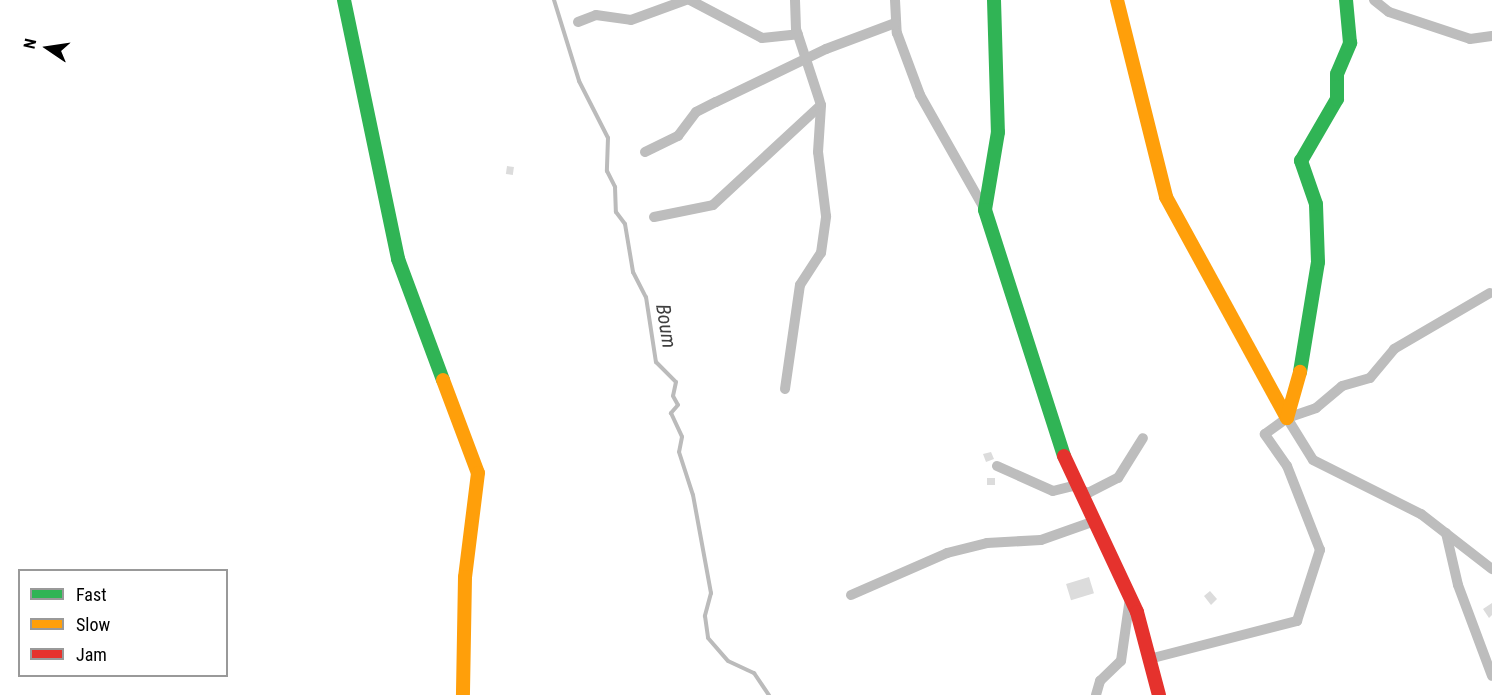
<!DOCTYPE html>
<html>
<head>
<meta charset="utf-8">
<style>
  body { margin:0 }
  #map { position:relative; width:1492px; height:695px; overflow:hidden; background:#fff; font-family:"Roboto Condensed",sans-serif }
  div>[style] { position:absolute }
  .stream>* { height:4px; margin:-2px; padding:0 2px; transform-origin:2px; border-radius:2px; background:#bbb }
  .building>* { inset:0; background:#dcdcdc; transform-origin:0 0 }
  .street>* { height:10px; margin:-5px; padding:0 5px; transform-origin:5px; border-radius:5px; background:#bdbdbd }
  .fast>* { height:14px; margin:-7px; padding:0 7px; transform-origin:7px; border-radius:7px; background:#30b455 }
  .slow>* { height:14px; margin:-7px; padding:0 7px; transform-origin:7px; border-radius:7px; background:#ff9f0a }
  .jam>* { height:14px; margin:-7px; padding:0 7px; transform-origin:7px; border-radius:7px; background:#e5322d }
  span { translate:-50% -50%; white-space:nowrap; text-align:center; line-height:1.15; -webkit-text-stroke:4.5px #fff; paint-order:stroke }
  .water-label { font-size:20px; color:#3f3f3f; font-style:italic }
  .legend { position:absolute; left:18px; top:569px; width:210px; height:108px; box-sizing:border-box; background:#fff; border:2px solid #999; margin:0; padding:8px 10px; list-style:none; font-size:18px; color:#000 }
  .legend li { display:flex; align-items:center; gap:12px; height:30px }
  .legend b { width:30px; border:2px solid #999 }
  .north { position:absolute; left:18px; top:18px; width:60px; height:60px; -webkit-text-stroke:4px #fff; paint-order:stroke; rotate:283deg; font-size:16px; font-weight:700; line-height:24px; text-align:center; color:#000 }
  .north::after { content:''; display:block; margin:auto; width:21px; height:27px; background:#000; clip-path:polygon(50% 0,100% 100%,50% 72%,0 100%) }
</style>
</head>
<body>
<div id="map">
  <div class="stream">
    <i style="left:554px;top:0;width:85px;rotate:72.8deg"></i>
    <i style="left:579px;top:81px;width:64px;rotate:63deg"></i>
    <i style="left:608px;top:138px;width:33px;rotate:92deg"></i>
    <i style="left:607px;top:171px;width:18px;rotate:63deg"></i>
    <i style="left:615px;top:187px;width:25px;rotate:88deg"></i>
    <i style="left:616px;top:212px;width:15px;rotate:53deg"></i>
    <i style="left:625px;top:224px;width:49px;rotate:80.5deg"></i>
    <i style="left:633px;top:272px;width:28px;rotate:63deg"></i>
    <i style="left:646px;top:297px;width:66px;rotate:81.3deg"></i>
    <i style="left:656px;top:362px;width:28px;rotate:45deg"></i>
    <i style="left:676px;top:382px;width:14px;rotate:102deg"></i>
    <i style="left:673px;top:396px;width:10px;rotate:61deg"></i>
    <i style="left:678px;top:405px;width:11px;rotate:131deg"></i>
    <i style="left:671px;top:413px;width:26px;rotate:65deg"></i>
    <i style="left:682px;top:437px;width:15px;rotate:101deg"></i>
    <i style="left:679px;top:452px;width:45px;rotate:72deg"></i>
    <i style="left:693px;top:495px;width:100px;rotate:79.6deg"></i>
    <i style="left:711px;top:593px;width:24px;rotate:105deg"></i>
    <i style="left:705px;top:616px;width:22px;rotate:82deg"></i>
    <i style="left:708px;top:638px;width:30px;rotate:49deg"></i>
    <i style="left:728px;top:661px;width:29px;rotate:25deg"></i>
    <i style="left:754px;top:673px;width:27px;rotate:56deg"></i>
  </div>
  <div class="building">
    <i style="left:507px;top:166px;width:7px;height:8px;rotate:8deg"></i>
    <i style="clip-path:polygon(991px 452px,994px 459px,986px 462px,983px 454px)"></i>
    <i style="left:987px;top:478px;width:8px;height:7px"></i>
    <i style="left:1089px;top:577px;width:17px;height:24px;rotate:73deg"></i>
    <i style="clip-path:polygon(1210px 591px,1217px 599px,1211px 605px,1204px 596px)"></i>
    <i style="clip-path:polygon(1492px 603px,1492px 615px,1489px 618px,1483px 609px)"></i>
  </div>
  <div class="street">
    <i style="left:690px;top:0;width:81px;rotate:27.8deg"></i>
    <i style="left:762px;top:38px;width:36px;rotate:-6deg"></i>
    <i style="left:895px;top:0;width:33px;rotate:87deg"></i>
    <i style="left:897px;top:33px;width:66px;rotate:69.6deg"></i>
    <i style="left:920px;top:95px;width:132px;rotate:60.5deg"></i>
    <i style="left:1374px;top:0;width:19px;rotate:39deg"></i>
    <i style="left:1389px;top:12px;width:85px;rotate:18.4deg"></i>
    <i style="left:1470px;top:39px;width:22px;rotate:-8deg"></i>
    <i style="left:578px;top:22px;width:19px;rotate:-21deg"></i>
    <i style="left:596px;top:15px;width:35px;rotate:8deg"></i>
    <i style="left:631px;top:20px;width:59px;rotate:-20deg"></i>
    <i style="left:645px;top:152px;width:37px;rotate:-26deg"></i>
    <i style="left:678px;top:136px;width:30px;rotate:-53deg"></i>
    <i style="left:696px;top:112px;width:22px;rotate:-27deg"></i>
    <i style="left:716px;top:102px;width:122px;rotate:-25.7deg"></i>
    <i style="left:826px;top:49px;width:74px;rotate:-20.6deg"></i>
    <i style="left:654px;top:217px;width:60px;rotate:-11.5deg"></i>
    <i style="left:713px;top:205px;width:147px;rotate:-42.8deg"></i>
    <i style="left:785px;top:389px;width:105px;rotate:-81.8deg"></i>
    <i style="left:800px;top:285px;width:38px;rotate:-57deg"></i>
    <i style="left:821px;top:253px;width:37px;rotate:-82deg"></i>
    <i style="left:826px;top:216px;width:64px;rotate:-97.1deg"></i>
    <i style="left:818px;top:152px;width:47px;rotate:-86.3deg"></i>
    <i style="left:821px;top:105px;width:80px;rotate:-108.2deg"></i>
    <i style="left:796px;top:29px;width:29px;rotate:-92deg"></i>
    <i style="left:1287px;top:418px;width:31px;rotate:-19deg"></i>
    <i style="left:1316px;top:408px;width:34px;rotate:-40deg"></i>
    <i style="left:1342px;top:386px;width:29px;rotate:-16deg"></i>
    <i style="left:1370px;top:378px;width:38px;rotate:-50deg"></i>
    <i style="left:1394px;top:349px;width:111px;rotate:-30.3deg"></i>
    <i style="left:997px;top:466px;width:61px;rotate:24.1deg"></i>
    <i style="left:1053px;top:491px;width:21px;rotate:-14deg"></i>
    <i style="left:1073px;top:486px;width:17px;rotate:25deg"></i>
    <i style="left:1088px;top:493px;width:34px;rotate:-27deg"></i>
    <i style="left:1118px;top:478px;width:47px;rotate:-58deg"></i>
    <i style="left:1446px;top:533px;width:53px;rotate:77deg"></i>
    <i style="left:1458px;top:585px;width:97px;rotate:69.5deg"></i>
    <i style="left:851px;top:595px;width:105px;rotate:-23.6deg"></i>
    <i style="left:947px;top:553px;width:41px;rotate:-14deg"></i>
    <i style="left:987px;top:543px;width:54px;rotate:-3.2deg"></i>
    <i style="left:1041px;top:540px;width:54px;rotate:-19.4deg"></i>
    <i style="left:1149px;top:659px;width:153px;rotate:-14.4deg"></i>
    <i style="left:1297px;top:621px;width:75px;rotate:-72.1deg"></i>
    <i style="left:1320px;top:550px;width:90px;rotate:-111.4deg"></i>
    <i style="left:1287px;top:466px;width:39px;rotate:-125deg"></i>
    <i style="left:1265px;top:434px;width:27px;rotate:-36deg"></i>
    <i style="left:1287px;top:418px;width:49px;rotate:58.2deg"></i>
    <i style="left:1313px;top:460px;width:121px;rotate:26.6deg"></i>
    <i style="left:1421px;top:514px;width:90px;rotate:37.8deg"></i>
    <i style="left:1096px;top:695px;width:15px;rotate:-74deg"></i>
    <i style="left:1100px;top:681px;width:29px;rotate:-44deg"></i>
    <i style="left:1121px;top:661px;width:64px;rotate:-81.9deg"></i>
  </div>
  <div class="fast">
    <i style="left:344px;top:0;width:265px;rotate:78.2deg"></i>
    <i style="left:398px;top:259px;width:129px;rotate:69.6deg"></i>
    <i style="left:994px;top:0;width:132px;rotate:88.3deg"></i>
    <i style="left:998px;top:132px;width:79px;rotate:99.5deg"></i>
    <i style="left:985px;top:210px;width:258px;rotate:72.2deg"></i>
    <i style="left:1300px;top:372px;width:111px;rotate:-80.7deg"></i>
    <i style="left:1318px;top:262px;width:58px;rotate:-92deg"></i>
    <i style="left:1316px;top:204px;width:46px;rotate:-109.2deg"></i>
    <i style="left:1301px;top:161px;width:72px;rotate:-59.9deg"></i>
    <i style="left:1337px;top:99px;width:25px;rotate:-90deg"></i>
    <i style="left:1337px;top:74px;width:34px;rotate:-67deg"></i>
    <i style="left:1350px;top:43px;width:43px;rotate:-95.3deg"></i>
  </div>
  <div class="slow">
    <i style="left:1117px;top:0;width:203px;rotate:76deg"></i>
    <i style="left:1166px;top:197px;width:252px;rotate:61.3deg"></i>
    <i style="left:1287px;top:418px;width:48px;rotate:-74.2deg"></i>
    <i style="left:443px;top:380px;width:99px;rotate:69.4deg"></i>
    <i style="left:478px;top:473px;width:105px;rotate:97.1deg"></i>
    <i style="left:465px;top:577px;width:118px;rotate:91deg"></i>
  </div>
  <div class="jam">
    <i style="left:1064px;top:456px;width:172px;rotate:64.9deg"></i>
    <i style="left:1137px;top:612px;width:86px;rotate:75.2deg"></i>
  </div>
  <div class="water-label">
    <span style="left:666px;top:326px;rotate:81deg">Boum</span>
  </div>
  <ul class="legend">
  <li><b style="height:8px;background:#30b455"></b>Fast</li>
  <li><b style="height:8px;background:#ff9f0a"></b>Slow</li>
  <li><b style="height:8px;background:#e5322d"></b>Jam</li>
  </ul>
  <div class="north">N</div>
</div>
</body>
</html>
